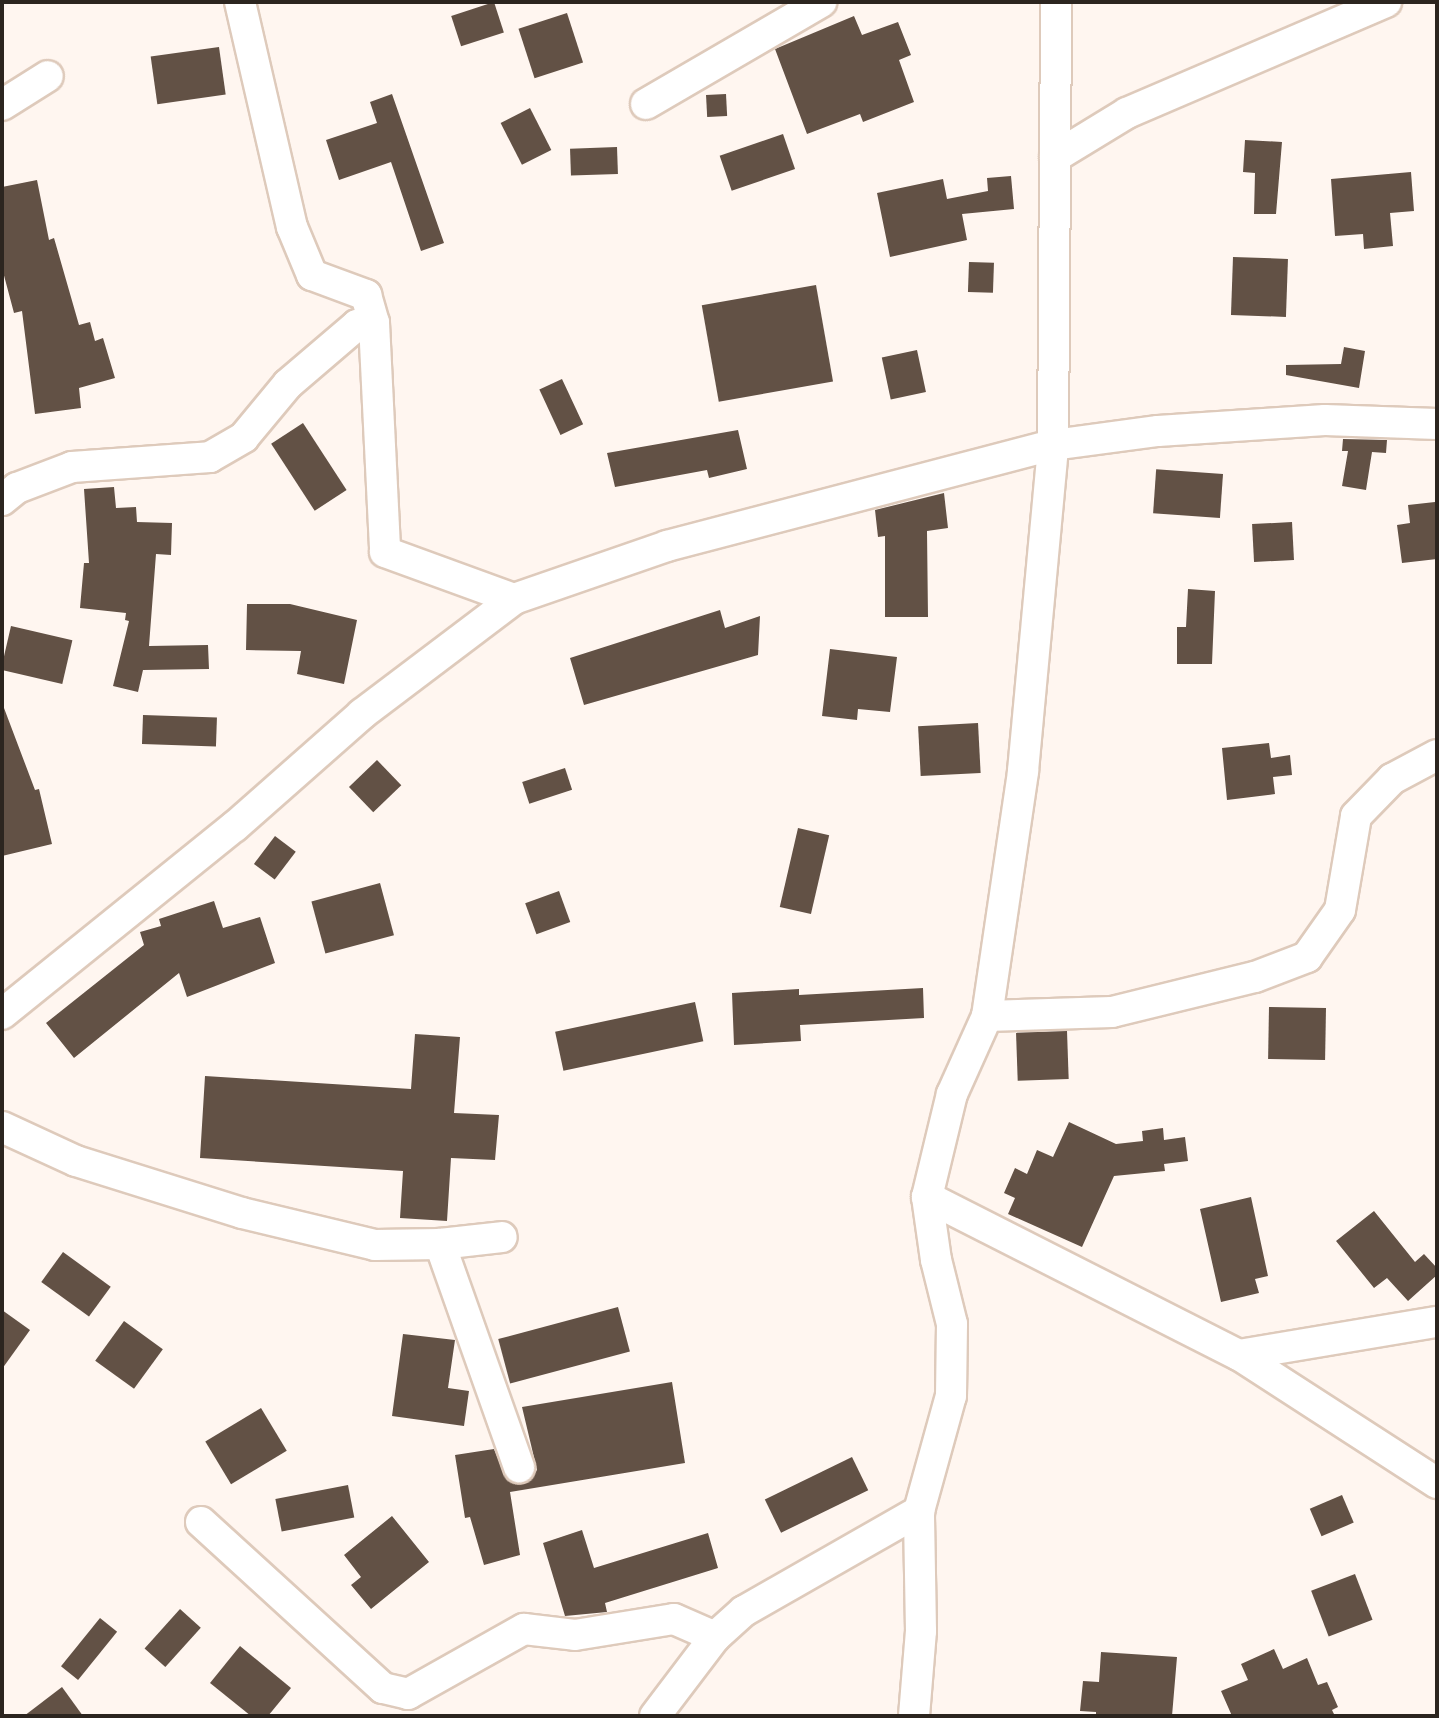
<!DOCTYPE html>
<html>
<head>
<meta charset="utf-8">
<style>
  body { margin:0 }
  #map { position:relative; width:1439px; height:1718px; overflow:hidden; background:#fff6f0; font-family:Inter,sans-serif }
  div>[style] { position:absolute }
  .building>* { inset:0; background:#625145; transform-origin:0 0 }
  .roads { filter:drop-shadow(2px 0 #decabb) drop-shadow(-2px 0 #decabb) drop-shadow(0 2px #decabb) drop-shadow(0 -2px #decabb) }
  .minor>* { height:30px; margin:-15px; padding:0 15px; transform-origin:15px; border-radius:15px; background:#fff }
  span { translate:-50% -50%; white-space:nowrap; text-align:center; line-height:1.15; -webkit-text-stroke:8px #fff6f0; paint-order:stroke }
  .frame { position:absolute; inset:0; border:4px solid #2c251f; pointer-events:none }
</style>
</head>
<body>
<div id="map">
  <div class="building">
    <i style="left:494px;top:2px;width:32px;height:45px;rotate:72deg"></i>
    <i style="left:567px;top:13px;width:52px;height:51px;rotate:72deg"></i>
    <i style="clip-path:polygon(854px 16px,862px 35px,898px 22px,911px 55px,899px 60px,914px 102px,863px 122px,860px 114px,807px 134px,775px 49px)"></i>
    <i style="left:219px;top:47px;width:48px;height:69px;rotate:82deg"></i>
    <i style="clip-path:polygon(392px 94px,444px 243px,421px 251px,391px 162px,339px 180px,326px 140px,377px 123px,370px 102px)"></i>
    <i style="left:726px;top:94px;width:22px;height:20px;rotate:87deg"></i>
    <i style="left:530px;top:108px;width:47px;height:33px;rotate:63deg"></i>
    <i style="left:783px;top:134px;width:37px;height:67px;rotate:71deg"></i>
    <i style="clip-path:polygon(1245px 140px,1282px 142px,1276px 214px,1254px 214px,1255px 173px,1243px 172px)"></i>
    <i style="left:617px;top:147px;width:27px;height:47px;rotate:88deg"></i>
    <i style="clip-path:polygon(1411px 172px,1414px 211px,1390px 213px,1393px 246px,1364px 249px,1363px 234px,1335px 236px,1331px 179px)"></i>
    <i style="clip-path:polygon(1011px 176px,1014px 209px,962px 214px,967px 240px,890px 257px,877px 193px,943px 179px,947px 199px,988px 191px,987px 178px)"></i>
    <i style="clip-path:polygon(37px 180px,49px 240px,54px 238px,79px 325px,90px 322px,95px 341px,103px 338px,115px 378px,79px 388px,81px 408px,35px 414px,22px 311px,14px 313px,2px 268px,2px 187px)"></i>
    <i style="left:1233px;top:257px;width:55px;height:58px;rotate:2deg"></i>
    <i style="left:969px;top:262px;width:25px;height:30px;rotate:2deg"></i>
    <i style="left:816px;top:285px;width:98px;height:116px;rotate:80deg"></i>
    <i style="clip-path:polygon(1344px 347px,1365px 351px,1359px 388px,1286px 375px,1286px 365px,1341px 364px)"></i>
    <i style="left:917px;top:350px;width:43px;height:36px;rotate:78deg"></i>
    <i style="left:562px;top:379px;width:50px;height:25px;rotate:65deg"></i>
    <i style="left:303px;top:423px;width:80px;height:38px;rotate:57deg"></i>
    <i style="clip-path:polygon(738px 430px,747px 469px,709px 478px,707px 470px,615px 487px,607px 453px)"></i>
    <i style="clip-path:polygon(1343px 439px,1387px 440px,1386px 453px,1372px 452px,1366px 490px,1342px 486px,1348px 451px,1342px 451px)"></i>
    <i style="left:1223px;top:474px;width:44px;height:67px;rotate:94deg"></i>
    <i style="clip-path:polygon(114px 487px,116px 508px,136px 507px,137px 522px,172px 523px,171px 555px,156px 554px,149px 646px,208px 645px,209px 669px,143px 670px,138px 692px,113px 686px,129px 621px,125px 620px,126px 613px,80px 608px,84px 563px,89px 563px,84px 489px)"></i>
    <i style="clip-path:polygon(944px 493px,948px 528px,927px 531px,928px 617px,885px 617px,885px 536px,878px 537px,875px 510px)"></i>
    <i style="clip-path:polygon(1435px 502px,1437px 559px,1402px 563px,1397px 525px,1410px 523px,1408px 505px)"></i>
    <i style="left:1292px;top:522px;width:38px;height:40px;rotate:87deg"></i>
    <i style="clip-path:polygon(1188px 589px,1215px 591px,1212px 664px,1177px 664px,1177px 627px,1186px 627px)"></i>
    <i style="clip-path:polygon(247px 604px,290px 604px,357px 620px,344px 684px,297px 674px,301px 651px,246px 650px)"></i>
    <i style="clip-path:polygon(720px 610px,725px 628px,760px 616px,758px 655px,584px 705px,570px 658px)"></i>
    <i style="left:11px;top:626px;width:63px;height:45px;rotate:13deg"></i>
    <i style="clip-path:polygon(830px 649px,897px 657px,890px 712px,858px 709px,857px 720px,822px 716px)"></i>
    <i style="clip-path:polygon(4px 708px,35px 790px,39px 789px,52px 844px,2px 856px)"></i>
    <i style="left:143px;top:715px;width:74px;height:29px;rotate:2deg"></i>
    <i style="left:978px;top:723px;width:50px;height:60px;rotate:87deg"></i>
    <i style="clip-path:polygon(1269px 743px,1271px 758px,1290px 755px,1292px 775px,1273px 777px,1275px 794px,1227px 800px,1222px 748px)"></i>
    <i style="left:377px;top:760px;width:35px;height:39px;rotate:46deg"></i>
    <i style="left:565px;top:768px;width:23px;height:45px;rotate:72deg"></i>
    <i style="left:798px;top:828px;width:32px;height:81px;rotate:13deg"></i>
    <i style="left:275px;top:836px;width:26px;height:35px;rotate:37deg"></i>
    <i style="left:380px;top:883px;width:54px;height:71px;rotate:75deg"></i>
    <i style="left:559px;top:891px;width:33px;height:36px;rotate:70deg"></i>
    <i style="clip-path:polygon(214px 901px,223px 928px,260px 917px,275px 963px,187px 997px,179px 973px,74px 1058px,46px 1023px,144px 945px,140px 932px,161px 926px,159px 919px)"></i>
    <i style="clip-path:polygon(923px 988px,924px 1018px,800px 1025px,801px 1041px,734px 1045px,732px 993px,799px 989px,799px 995px)"></i>
    <i style="left:695px;top:1002px;width:40px;height:143px;rotate:78deg"></i>
    <i style="left:1269px;top:1007px;width:57px;height:52px;rotate:1deg"></i>
    <i style="left:1067px;top:1031px;width:48px;height:51px;rotate:88deg"></i>
    <i style="clip-path:polygon(415px 1034px,460px 1037px,454px 1113px,499px 1115px,495px 1160px,451px 1158px,447px 1221px,400px 1218px,403px 1171px,200px 1158px,205px 1076px,411px 1089px)"></i>
    <i style="clip-path:polygon(1069px 1122px,1116px 1144px,1143px 1141px,1142px 1131px,1163px 1128px,1164px 1140px,1185px 1137px,1188px 1161px,1164px 1164px,1165px 1171px,1114px 1176px,1082px 1247px,1008px 1214px,1015px 1198px,1004px 1193px,1015px 1168px,1027px 1174px,1037px 1150px,1053px 1157px)"></i>
    <i style="clip-path:polygon(1251px 1197px,1268px 1276px,1255px 1279px,1259px 1293px,1221px 1302px,1200px 1209px)"></i>
    <i style="clip-path:polygon(1374px 1211px,1415px 1262px,1424px 1254px,1437px 1268px,1437px 1275px,1408px 1301px,1387px 1278px,1374px 1288px,1336px 1241px)"></i>
    <i style="left:63px;top:1252px;width:59px;height:37px;rotate:36deg"></i>
    <i style="left:618px;top:1307px;width:46px;height:124px;rotate:75deg"></i>
    <i style="clip-path:polygon(2px 1310px,30px 1330px,2px 1369px)"></i>
    <i style="left:124px;top:1321px;width:48px;height:49px;rotate:36deg"></i>
    <i style="clip-path:polygon(403px 1334px,455px 1340px,448px 1388px,469px 1391px,464px 1426px,392px 1416px)"></i>
    <i style="clip-path:polygon(672px 1382px,685px 1463px,510px 1492px,520px 1555px,484px 1565px,470px 1517px,465px 1518px,455px 1455px,494px 1449px,507px 1480px,524px 1484px,537px 1470px,522px 1407px)"></i>
    <i style="left:261px;top:1408px;width:50px;height:65px;rotate:59deg"></i>
    <i style="left:852px;top:1457px;width:37px;height:97px;rotate:64deg"></i>
    <i style="left:348px;top:1485px;width:33px;height:74px;rotate:79deg"></i>
    <i style="left:1342px;top:1495px;width:30px;height:35px;rotate:67deg"></i>
    <i style="clip-path:polygon(392px 1516px,429px 1562px,371px 1609px,351px 1585px,361px 1577px,344px 1555px)"></i>
    <i style="clip-path:polygon(582px 1530px,594px 1568px,708px 1533px,718px 1568px,605px 1603px,607px 1612px,565px 1616px,543px 1543px)"></i>
    <i style="left:1355px;top:1574px;width:49px;height:47px;rotate:69deg"></i>
    <i style="left:180px;top:1609px;width:28px;height:53px;rotate:42deg"></i>
    <i style="left:100px;top:1618px;width:22px;height:62px;rotate:39deg"></i>
    <i style="clip-path:polygon(240px 1646px,291px 1688px,268px 1716px,251px 1716px,210px 1683px)"></i>
    <i style="clip-path:polygon(1274px 1649px,1283px 1669px,1307px 1658px,1318px 1685px,1327px 1682px,1338px 1707px,1332px 1710px,1335px 1716px,1232px 1716px,1221px 1691px,1248px 1680px,1241px 1664px)"></i>
    <i style="clip-path:polygon(1101px 1652px,1177px 1657px,1172px 1716px,1096px 1716px,1096px 1712px,1080px 1711px,1083px 1681px,1099px 1682px)"></i>
    <i style="clip-path:polygon(62px 1687px,83px 1716px,24px 1716px)"></i>
  </div>
  <div class="roads">
    <div class="minor">
      <i style="left:240px;top:2px;width:231px;rotate:77deg"></i>
      <i style="left:292px;top:227px;width:52px;rotate:67.4deg"></i>
      <i style="left:312px;top:275px;width:58px;rotate:20.3deg"></i>
      <i style="left:366px;top:295px;width:29px;rotate:74deg"></i>
      <i style="left:374px;top:323px;width:229px;rotate:87.2deg"></i>
      <i style="left:385px;top:552px;width:137px;rotate:20deg"></i>
      <i style="left:646px;top:104px;width:203px;rotate:-30.2deg"></i>
      <i style="left:2px;top:105px;width:54px;rotate:-32.2deg"></i>
      <i style="left:1055px;top:157px;width:84px;rotate:-31.4deg"></i>
      <i style="left:1127px;top:113px;width:282px;rotate:-23.2deg"></i>
      <i style="left:2px;top:500px;width:19px;rotate:-39deg"></i>
      <i style="left:17px;top:488px;width:59px;rotate:-20.9deg"></i>
      <i style="left:72px;top:467px;width:138px;rotate:-4.1deg"></i>
      <i style="left:210px;top:457px;width:39px;rotate:-30deg"></i>
      <i style="left:244px;top:437px;width:69px;rotate:-50.3deg"></i>
      <i style="left:288px;top:384px;width:91px;rotate:-40.5deg"></i>
      <i style="left:357px;top:325px;width:17px;rotate:-7deg"></i>
      <i style="left:2px;top:1014px;width:298px;rotate:-38.9deg"></i>
      <i style="left:234px;top:827px;width:171px;rotate:-41.4deg"></i>
      <i style="left:362px;top:714px;width:191px;rotate:-37.1deg"></i>
      <i style="left:514px;top:599px;width:162px;rotate:-19.1deg"></i>
      <i style="left:667px;top:546px;width:399px;rotate:-14.7deg"></i>
      <i style="left:1053px;top:445px;width:106px;rotate:-7.6deg"></i>
      <i style="left:1158px;top:431px;width:167px;rotate:-3.8deg"></i>
      <i style="left:1325px;top:420px;width:112px;rotate:2deg"></i>
      <i style="left:987px;top:1016px;width:125px;rotate:-1.8deg"></i>
      <i style="left:1112px;top:1012px;width:147px;rotate:-13.8deg"></i>
      <i style="left:1255px;top:977px;width:56px;rotate:-21deg"></i>
      <i style="left:1307px;top:957px;width:57px;rotate:-54.9deg"></i>
      <i style="left:1340px;top:910px;width:95px;rotate:-80.3deg"></i>
      <i style="left:1356px;top:816px;width:52px;rotate:-45.8deg"></i>
      <i style="left:1392px;top:779px;width:51px;rotate:-28.1deg"></i>
      <i style="left:2px;top:1127px;width:81px;rotate:24.7deg"></i>
      <i style="left:76px;top:1161px;width:174px;rotate:17.4deg"></i>
      <i style="left:242px;top:1213px;width:137px;rotate:13.5deg"></i>
      <i style="left:375px;top:1245px;width:65px;rotate:-0.9deg"></i>
      <i style="left:440px;top:1244px;width:62px;rotate:-6.4deg"></i>
      <i style="left:927px;top:1197px;width:350px;rotate:26.9deg"></i>
      <i style="left:1239px;top:1355px;width:236px;rotate:32.9deg"></i>
      <i style="left:440px;top:1244px;width:237px;rotate:70.5deg"></i>
      <i style="left:1239px;top:1355px;width:201px;rotate:-9.5deg"></i>
      <i style="left:201px;top:1522px;width:246px;rotate:42.4deg"></i>
      <i style="left:383px;top:1688px;width:26px;rotate:13deg"></i>
      <i style="left:408px;top:1694px;width:133px;rotate:-29.3deg"></i>
      <i style="left:524px;top:1629px;width:51px;rotate:6.7deg"></i>
      <i style="left:575px;top:1635px;width:100px;rotate:-9.2deg"></i>
      <i style="left:674px;top:1619px;width:45px;rotate:23.7deg"></i>
      <i style="left:655px;top:1716px;width:99px;rotate:-52.8deg"></i>
      <i style="left:715px;top:1637px;width:39px;rotate:-42deg"></i>
      <i style="left:744px;top:1611px;width:202px;rotate:-29.7deg"></i>
      <i style="left:914px;top:1716px;width:85px;rotate:-85.3deg"></i>
      <i style="left:921px;top:1631px;width:120px;rotate:-91deg"></i>
      <i style="left:919px;top:1511px;width:119px;rotate:-74.5deg"></i>
      <i style="left:951px;top:1396px;width:72px;rotate:-89.2deg"></i>
      <i style="left:952px;top:1324px;width:66px;rotate:-104deg"></i>
      <i style="left:936px;top:1260px;width:64px;rotate:-98.1deg"></i>
      <i style="left:927px;top:1197px;width:106px;rotate:-76.4deg"></i>
      <i style="left:952px;top:1094px;width:85px;rotate:-65.8deg"></i>
      <i style="left:987px;top:1016px;width:248px;rotate:-81.6deg"></i>
      <i style="left:1023px;top:771px;width:327px;rotate:-84.7deg"></i>
      <i style="left:1053px;top:445px;width:443px;rotate:-89.6deg"></i>
    </div>
  </div>
  <div class="frame"></div>
</div>
</body>
</html>
